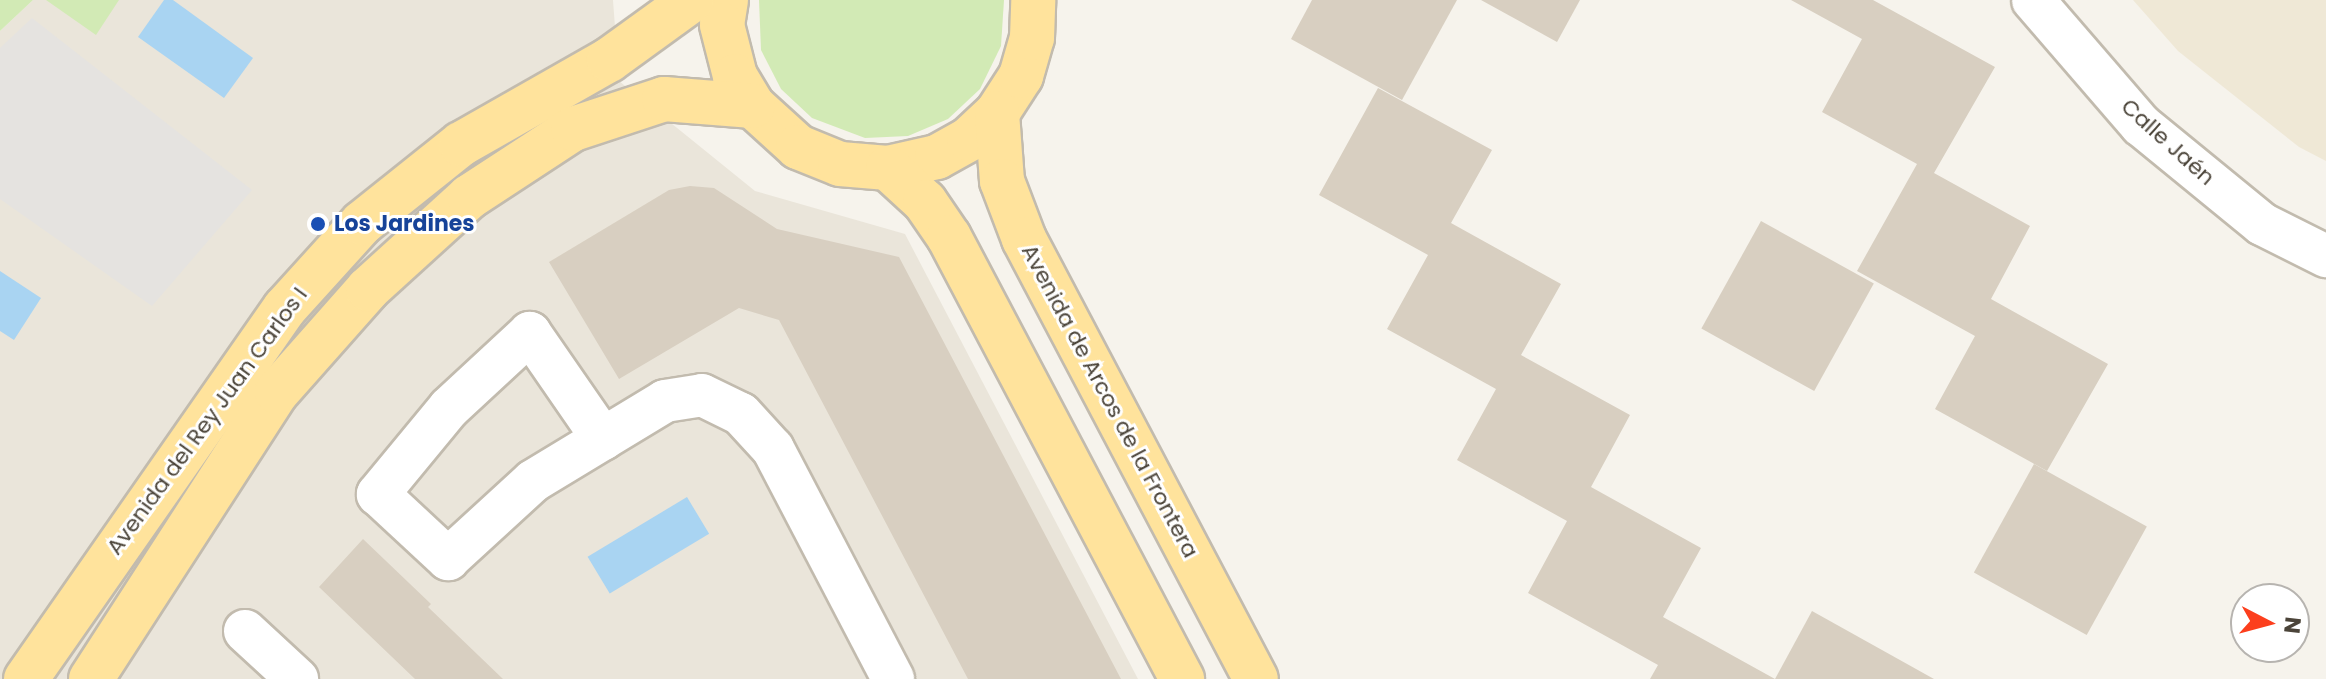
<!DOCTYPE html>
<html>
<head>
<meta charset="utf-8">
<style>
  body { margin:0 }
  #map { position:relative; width:2326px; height:679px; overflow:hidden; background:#f6f3ec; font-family:Poppins,sans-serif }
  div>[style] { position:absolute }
  .residential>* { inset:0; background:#eae5da }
  .education>* { inset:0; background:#efe8d6 }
  .green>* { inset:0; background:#d2eab5 }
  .parking>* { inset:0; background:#e5e3e0 }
  .water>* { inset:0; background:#a9d4f2; transform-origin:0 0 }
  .building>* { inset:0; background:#d8cfc1; transform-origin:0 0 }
  .roads { filter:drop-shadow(2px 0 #c2bbae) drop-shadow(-2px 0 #c2bbae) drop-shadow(0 2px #c2bbae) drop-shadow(0 -2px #c2bbae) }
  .minor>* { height:42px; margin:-21px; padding:0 21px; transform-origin:21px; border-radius:21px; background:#fff }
  .primary>* { height:44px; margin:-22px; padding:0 22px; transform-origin:22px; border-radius:22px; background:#ffe39c }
  .dots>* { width:22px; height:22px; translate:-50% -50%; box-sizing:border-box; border:4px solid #fff; border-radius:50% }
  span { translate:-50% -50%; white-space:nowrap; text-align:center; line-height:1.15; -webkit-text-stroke:6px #fff; paint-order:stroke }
  .street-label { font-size:22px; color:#4b4439 }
  .transit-label { font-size:22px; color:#164399; font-weight:700 }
  .left { translate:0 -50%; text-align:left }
  .north { position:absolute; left:2230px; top:583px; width:80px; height:80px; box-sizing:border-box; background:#fff; border:2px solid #b7b4b0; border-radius:50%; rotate:96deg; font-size:22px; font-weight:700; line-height:32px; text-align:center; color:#4b4439 }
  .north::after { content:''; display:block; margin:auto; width:28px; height:36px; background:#fc3f1d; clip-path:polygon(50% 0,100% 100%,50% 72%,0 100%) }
</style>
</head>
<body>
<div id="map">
  <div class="residential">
    <i style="clip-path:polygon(33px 0,613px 0,619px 81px,755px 191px,905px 234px,1138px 679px,0 679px,0 31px)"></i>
  </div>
  <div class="education">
    <i style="clip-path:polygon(2133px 0,2326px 0,2326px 161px,2299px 147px,2178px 51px)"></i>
  </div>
  <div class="green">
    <i style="clip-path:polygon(0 0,33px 0,0 31px)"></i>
    <i style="clip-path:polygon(46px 0,119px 0,96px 35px)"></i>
    <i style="clip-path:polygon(759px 0,1004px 0,1001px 46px,980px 89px,948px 119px,908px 136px,865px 138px,812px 118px,781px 89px,761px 50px)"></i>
  </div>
  <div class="parking">
    <i style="clip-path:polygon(32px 18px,252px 190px,152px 306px,0 199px,0 48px)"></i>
  </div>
  <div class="water">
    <i style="clip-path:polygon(164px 0,173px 0,253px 58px,224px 98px,138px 37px)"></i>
    <i style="clip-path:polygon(0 271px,41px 298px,14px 340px,0 331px)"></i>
    <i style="left:687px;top:497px;width:43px;height:116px;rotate:59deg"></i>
  </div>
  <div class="building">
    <i style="clip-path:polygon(1312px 0,1457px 0,1402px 100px,1291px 39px)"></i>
    <i style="clip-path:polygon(1481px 0,1580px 0,1557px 42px)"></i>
    <i style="clip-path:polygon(1791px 0,1873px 0,1995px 67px,1934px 173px,2030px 226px,1991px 299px,2108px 364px,2047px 471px,1935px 409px,1975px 336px,1857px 271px,1917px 164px,1822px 112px,1862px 39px)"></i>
    <i style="clip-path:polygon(1378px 88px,1492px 150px,1451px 223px,1561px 284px,1521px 355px,1630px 415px,1591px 487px,1701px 548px,1663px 617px,1775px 679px,1650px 679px,1658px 665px,1528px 593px,1567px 521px,1457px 460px,1496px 389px,1387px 329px,1428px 255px,1319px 195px)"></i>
    <i style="clip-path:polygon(690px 186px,714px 188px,777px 229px,899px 257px,1121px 679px,968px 679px,779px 320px,739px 308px,619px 379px,549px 262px,669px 190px)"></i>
    <i style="left:1761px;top:221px;width:129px;height:123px;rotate:29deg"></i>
    <i style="left:2034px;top:464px;width:129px;height:124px;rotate:29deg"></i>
    <i style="clip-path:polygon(363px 539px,431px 604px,428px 607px,503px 679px,415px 679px,319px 587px)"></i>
    <i style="clip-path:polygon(1812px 611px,1934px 679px,1775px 679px)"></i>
  </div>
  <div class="roads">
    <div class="minor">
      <i style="left:2033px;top:0;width:165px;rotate:49.2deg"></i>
      <i style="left:2141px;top:125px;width:156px;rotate:39.3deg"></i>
      <i style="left:2262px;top:224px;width:72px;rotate:26.6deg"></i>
      <i style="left:603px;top:439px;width:129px;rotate:-124.6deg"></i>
      <i style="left:530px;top:333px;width:110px;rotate:137.2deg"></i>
      <i style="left:449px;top:408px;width:112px;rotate:129.5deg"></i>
      <i style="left:378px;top:494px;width:96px;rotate:42.9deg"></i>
      <i style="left:448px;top:559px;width:115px;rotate:-42.5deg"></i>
      <i style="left:533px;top:481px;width:154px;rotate:-31.2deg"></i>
      <i style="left:665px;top:401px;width:37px;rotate:-9deg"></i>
      <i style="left:702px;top:395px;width:43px;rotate:26deg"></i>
      <i style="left:741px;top:414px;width:47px;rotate:47.6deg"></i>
      <i style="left:773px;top:449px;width:259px;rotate:62.4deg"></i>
      <i style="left:245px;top:631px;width:71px;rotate:42.7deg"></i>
    </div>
    <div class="primary">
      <i style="left:726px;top:0;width:25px;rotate:99deg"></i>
      <i style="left:722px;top:25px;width:53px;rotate:75.7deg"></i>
      <i style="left:735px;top:76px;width:35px;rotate:59deg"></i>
      <i style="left:753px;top:106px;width:61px;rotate:42.3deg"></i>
      <i style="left:798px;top:147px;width:45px;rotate:22deg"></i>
      <i style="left:840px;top:164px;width:48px;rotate:4.8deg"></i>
      <i style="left:888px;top:168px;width:50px;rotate:-12.7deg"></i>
      <i style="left:937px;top:157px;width:37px;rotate:-29deg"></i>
      <i style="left:969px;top:139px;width:38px;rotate:-43deg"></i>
      <i style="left:997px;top:113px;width:44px;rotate:-57deg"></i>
      <i style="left:1021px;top:76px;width:40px;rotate:-74deg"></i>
      <i style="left:1032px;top:38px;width:38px;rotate:-88deg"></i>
      <i style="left:997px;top:113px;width:68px;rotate:85.8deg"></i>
      <i style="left:1002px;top:181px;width:62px;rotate:69.2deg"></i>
      <i style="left:1024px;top:239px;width:497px;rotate:62.2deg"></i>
      <i style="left:888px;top:168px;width:50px;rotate:42.6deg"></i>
      <i style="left:925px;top:202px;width:42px;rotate:55.6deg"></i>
      <i style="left:949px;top:237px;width:500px;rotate:62.2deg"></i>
      <i style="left:26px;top:679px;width:452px;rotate:-55.1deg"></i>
      <i style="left:285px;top:308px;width:115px;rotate:-47.8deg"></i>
      <i style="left:362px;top:223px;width:127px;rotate:-38.6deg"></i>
      <i style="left:461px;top:144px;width:170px;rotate:-29.6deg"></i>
      <i style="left:609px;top:60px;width:102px;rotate:-35.9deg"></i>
      <i style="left:91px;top:679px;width:342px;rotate:-57.1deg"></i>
      <i style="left:277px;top:392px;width:137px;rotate:-48.5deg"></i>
      <i style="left:368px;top:289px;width:137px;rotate:-42.3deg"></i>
      <i style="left:469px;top:197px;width:124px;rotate:-33.2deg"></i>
      <i style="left:573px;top:129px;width:96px;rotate:-18.2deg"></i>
      <i style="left:664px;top:99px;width:89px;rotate:4.5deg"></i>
    </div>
  </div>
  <div class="dots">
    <i style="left:318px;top:224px;background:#1a4fb4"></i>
  </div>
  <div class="street-label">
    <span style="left:2168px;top:142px;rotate:42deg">Calle Jaén</span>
    <span style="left:1110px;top:401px;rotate:62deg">Avenida de Arcos de la Frontera</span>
    <span style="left:207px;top:421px;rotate:-54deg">Avenida del Rey Juan Carlos I</span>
  </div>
  <div class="transit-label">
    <span class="left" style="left:334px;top:224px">Los Jardines</span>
  </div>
  <div class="north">N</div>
</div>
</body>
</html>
